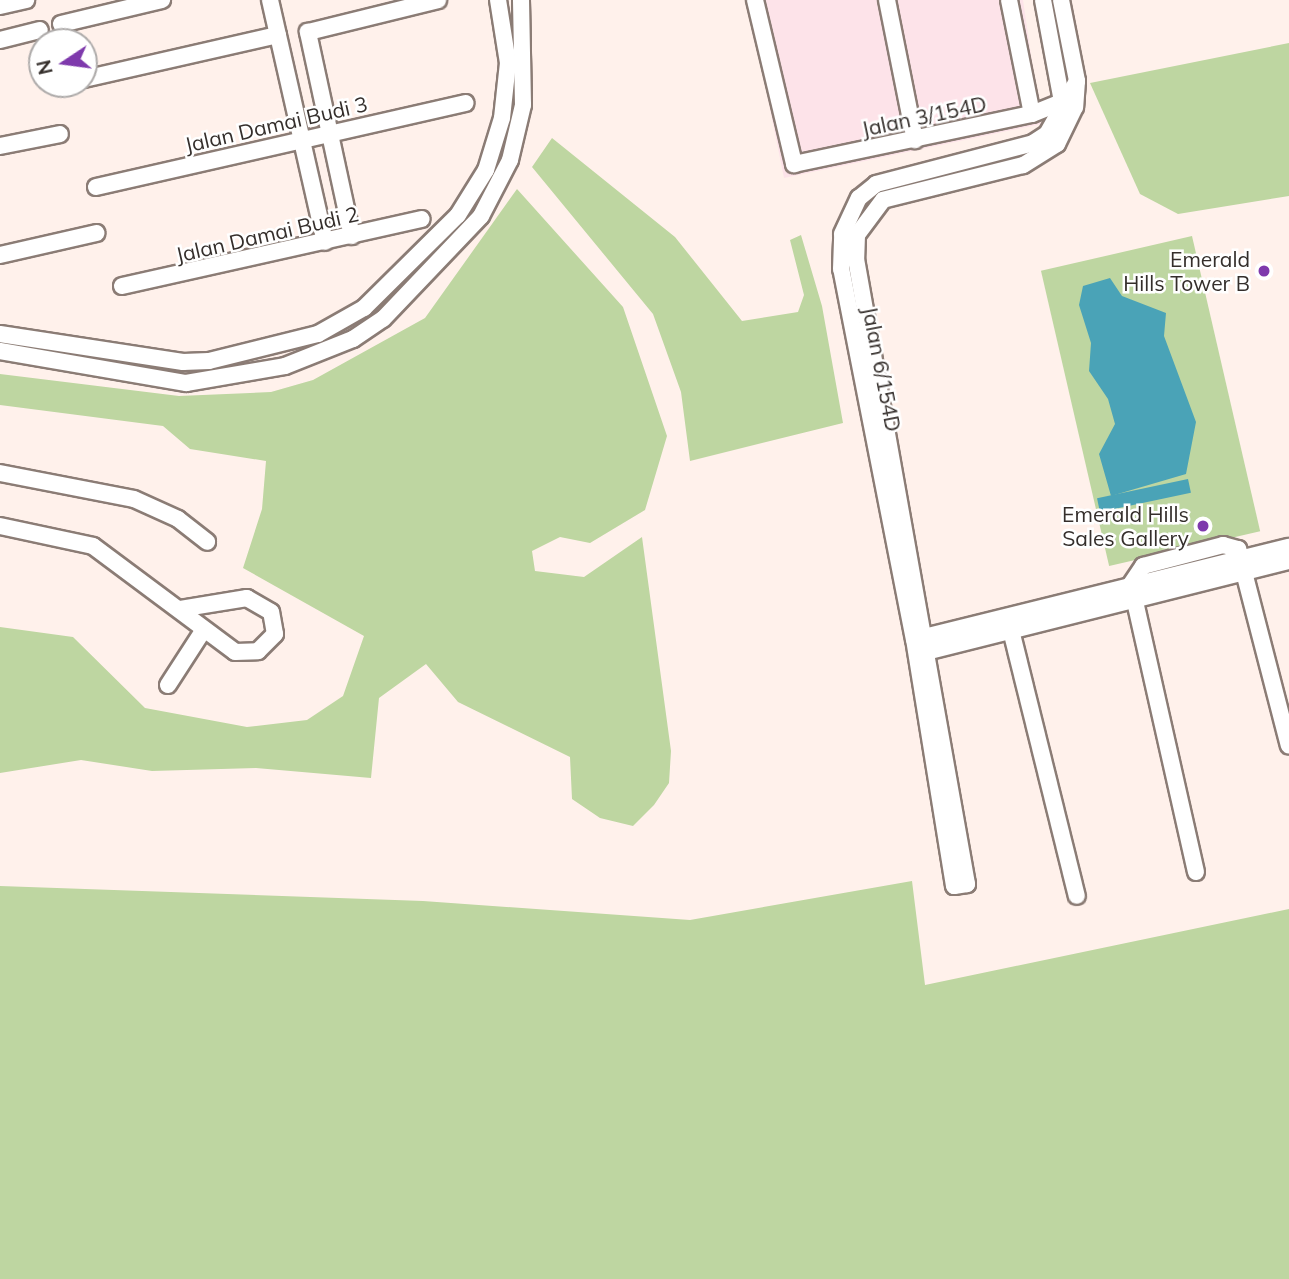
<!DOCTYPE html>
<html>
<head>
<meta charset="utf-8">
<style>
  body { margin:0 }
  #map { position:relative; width:1289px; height:1279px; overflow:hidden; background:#fff1eb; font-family:Mulish,sans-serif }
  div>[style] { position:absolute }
  .commercial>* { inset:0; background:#fde3e9 }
  .green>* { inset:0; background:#bed6a1; transform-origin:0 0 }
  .water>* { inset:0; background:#4aa3b7; transform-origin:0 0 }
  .roads { filter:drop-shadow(2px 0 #8b7c75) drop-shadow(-2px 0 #8b7c75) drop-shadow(0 2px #8b7c75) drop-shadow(0 -2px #8b7c75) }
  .minor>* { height:16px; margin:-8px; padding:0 8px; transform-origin:8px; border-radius:8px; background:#fff }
  .dots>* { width:19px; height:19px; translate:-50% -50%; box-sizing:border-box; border:4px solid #fff; border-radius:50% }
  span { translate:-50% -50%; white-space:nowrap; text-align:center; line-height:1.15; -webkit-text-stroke:5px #fff; paint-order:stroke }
  .street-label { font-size:21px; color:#342e2b }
  .poi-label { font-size:21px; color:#342e2b }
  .right { translate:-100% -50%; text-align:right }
  .north { position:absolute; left:28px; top:28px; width:70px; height:70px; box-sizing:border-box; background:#fff; border:2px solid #aeabaa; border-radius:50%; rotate:257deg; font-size:19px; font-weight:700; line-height:28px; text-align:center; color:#342e2b }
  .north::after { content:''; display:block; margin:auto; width:24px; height:32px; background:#7e39ac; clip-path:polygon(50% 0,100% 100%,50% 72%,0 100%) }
</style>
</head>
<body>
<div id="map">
  <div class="commercial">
    <i style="clip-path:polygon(748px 0,1023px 0,1041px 124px,784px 178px)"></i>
  </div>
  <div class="green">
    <i style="clip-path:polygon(1289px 43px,1289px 196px,1178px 214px,1140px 194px,1090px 83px)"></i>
    <i style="clip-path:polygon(552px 138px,675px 237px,742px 321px,798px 312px,804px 295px,790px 240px,801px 235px,822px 306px,843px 423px,690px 461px,681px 392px,653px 314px,532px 167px)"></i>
    <i style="clip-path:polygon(517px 189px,623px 307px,667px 436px,645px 510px,590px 543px,560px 537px,532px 551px,535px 571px,584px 577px,642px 537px,671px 751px,669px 783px,654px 805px,633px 826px,600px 818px,572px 799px,570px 757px,458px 702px,426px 664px,379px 698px,371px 778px,256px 768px,152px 771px,81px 760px,0 773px,0 627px,73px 637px,145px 708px,247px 727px,307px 720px,343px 696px,364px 636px,243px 568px,262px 509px,266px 461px,190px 449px,163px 426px,0 405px,0 374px,179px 396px,271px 392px,313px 380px,425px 318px)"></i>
    <i style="left:1192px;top:236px;width:303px;height:155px;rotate:77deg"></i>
    <i style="clip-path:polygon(912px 881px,925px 985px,1289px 909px,1289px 1279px,0 1279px,0 886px,423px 901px,690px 920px)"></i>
  </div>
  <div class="water">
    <i style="clip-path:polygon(1110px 278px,1122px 296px,1166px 313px,1164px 336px,1196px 422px,1186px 474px,1111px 496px,1099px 454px,1115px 424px,1108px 399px,1089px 371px,1091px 343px,1079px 305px,1083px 286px)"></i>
    <i style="left:1188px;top:479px;width:14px;height:93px;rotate:78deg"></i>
  </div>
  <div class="roads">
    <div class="minor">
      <i style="left:270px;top:0;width:248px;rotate:77.2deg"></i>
      <i style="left:755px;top:0;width:169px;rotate:76.6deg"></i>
      <i style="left:794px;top:164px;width:243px;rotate:-11.9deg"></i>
      <i style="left:1032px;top:114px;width:32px;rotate:-22deg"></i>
      <i style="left:887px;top:0;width:143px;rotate:78.7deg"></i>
      <i style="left:1009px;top:0;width:116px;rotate:78.6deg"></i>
      <i style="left:1043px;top:0;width:104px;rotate:79.4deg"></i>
      <i style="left:1061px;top:0;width:83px;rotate:78.8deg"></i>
      <i style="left:1077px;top:81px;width:26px;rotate:94deg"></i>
      <i style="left:1075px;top:107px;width:41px;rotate:115.9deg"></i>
      <i style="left:1057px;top:144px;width:40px;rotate:148deg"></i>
      <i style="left:1023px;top:165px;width:144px;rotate:166deg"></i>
      <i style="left:883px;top:200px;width:44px;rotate:126.6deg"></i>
      <i style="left:857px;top:235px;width:24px;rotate:92deg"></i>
      <i style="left:856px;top:259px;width:635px;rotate:79.93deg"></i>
      <i style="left:967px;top:884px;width:13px;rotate:171deg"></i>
      <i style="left:954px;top:886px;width:249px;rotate:-99.2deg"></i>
      <i style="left:914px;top:640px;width:378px;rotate:-101.1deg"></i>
      <i style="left:841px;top:269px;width:35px;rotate:-88deg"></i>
      <i style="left:842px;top:234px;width:40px;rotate:-65deg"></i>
      <i style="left:859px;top:198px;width:22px;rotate:-39deg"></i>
      <i style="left:876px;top:184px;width:162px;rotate:-14.6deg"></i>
      <i style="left:1033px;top:143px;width:17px;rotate:-33deg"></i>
      <i style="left:1047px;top:134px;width:61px;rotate:-60.5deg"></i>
      <i style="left:0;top:6px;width:27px;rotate:-13deg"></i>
      <i style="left:61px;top:24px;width:104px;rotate:-13.4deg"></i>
      <i style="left:0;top:40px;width:41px;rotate:-14deg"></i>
      <i style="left:84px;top:79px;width:199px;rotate:-12.8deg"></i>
      <i style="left:0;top:146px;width:61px;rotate:-11.3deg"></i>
      <i style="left:96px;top:187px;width:379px;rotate:-12.8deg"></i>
      <i style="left:352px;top:236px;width:209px;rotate:-102.2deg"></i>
      <i style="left:308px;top:32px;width:134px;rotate:-13.8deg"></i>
      <i style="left:0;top:255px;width:99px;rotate:-12.8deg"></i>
      <i style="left:122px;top:286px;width:307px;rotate:-12.6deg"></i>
      <i style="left:0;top:334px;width:185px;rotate:8.7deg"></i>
      <i style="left:183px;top:362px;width:26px;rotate:-2deg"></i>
      <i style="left:209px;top:361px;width:112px;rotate:-13.9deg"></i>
      <i style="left:318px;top:334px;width:53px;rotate:-29.5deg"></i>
      <i style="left:364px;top:308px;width:132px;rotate:-44.7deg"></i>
      <i style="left:458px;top:215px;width:53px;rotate:-58.1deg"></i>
      <i style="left:486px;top:170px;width:54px;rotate:-72.9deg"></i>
      <i style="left:502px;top:118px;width:55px;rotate:-83.8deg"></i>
      <i style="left:508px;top:63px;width:64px;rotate:-99deg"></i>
      <i style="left:0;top:351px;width:189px;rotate:9.8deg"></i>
      <i style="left:186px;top:383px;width:100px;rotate:-9.7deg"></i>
      <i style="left:285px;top:366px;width:73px;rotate:-21.7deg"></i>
      <i style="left:353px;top:339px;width:36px;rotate:-34deg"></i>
      <i style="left:383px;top:319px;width:142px;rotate:-46.4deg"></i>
      <i style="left:481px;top:216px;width:63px;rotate:-62.6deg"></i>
      <i style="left:510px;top:160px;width:57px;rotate:-76.7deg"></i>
      <i style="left:523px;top:105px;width:105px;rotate:-91.1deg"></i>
      <i style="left:0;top:473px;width:136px;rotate:11deg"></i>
      <i style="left:134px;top:499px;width:48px;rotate:24.4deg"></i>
      <i style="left:178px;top:519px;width:37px;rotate:38deg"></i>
      <i style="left:0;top:526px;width:95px;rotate:12.1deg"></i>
      <i style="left:93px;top:546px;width:177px;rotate:36.7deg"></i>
      <i style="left:235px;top:652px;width:23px;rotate:-2deg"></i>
      <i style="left:258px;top:651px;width:24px;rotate:-45deg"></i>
      <i style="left:275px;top:634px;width:22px;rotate:-100deg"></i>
      <i style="left:271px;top:612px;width:28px;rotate:-150deg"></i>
      <i style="left:247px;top:598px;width:69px;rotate:170.8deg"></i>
      <i style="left:1009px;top:622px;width:282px;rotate:76.1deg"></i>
      <i style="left:916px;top:639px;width:384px;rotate:-13.9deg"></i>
      <i style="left:918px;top:654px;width:382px;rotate:-14.1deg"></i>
      <i style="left:168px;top:685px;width:64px;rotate:-57.1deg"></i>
      <i style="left:1196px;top:872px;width:295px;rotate:-102.7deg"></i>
      <i style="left:1131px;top:584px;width:22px;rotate:-56deg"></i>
      <i style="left:1143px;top:566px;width:83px;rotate:-14.7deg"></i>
      <i style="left:1223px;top:545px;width:16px;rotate:15deg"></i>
      <i style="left:1238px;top:549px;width:203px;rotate:75.5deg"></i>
    </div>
  </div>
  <div class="dots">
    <i style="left:1264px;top:271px;background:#7e39ac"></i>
    <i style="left:1203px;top:526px;background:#7e39ac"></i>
  </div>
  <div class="street-label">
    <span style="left:924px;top:116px;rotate:-12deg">Jalan 3/154D</span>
    <span style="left:276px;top:124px;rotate:-13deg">Jalan Damai Budi 3</span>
    <span style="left:267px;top:234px;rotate:-13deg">Jalan Damai Budi 2</span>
    <span style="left:882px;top:369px;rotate:79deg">Jalan 6/154D</span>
  </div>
  <div class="poi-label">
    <span class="right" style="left:1250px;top:271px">Emerald<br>Hills Tower B</span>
    <span class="right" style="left:1189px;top:526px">Emerald Hills<br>Sales Gallery</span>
  </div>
  <div class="north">N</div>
</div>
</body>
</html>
